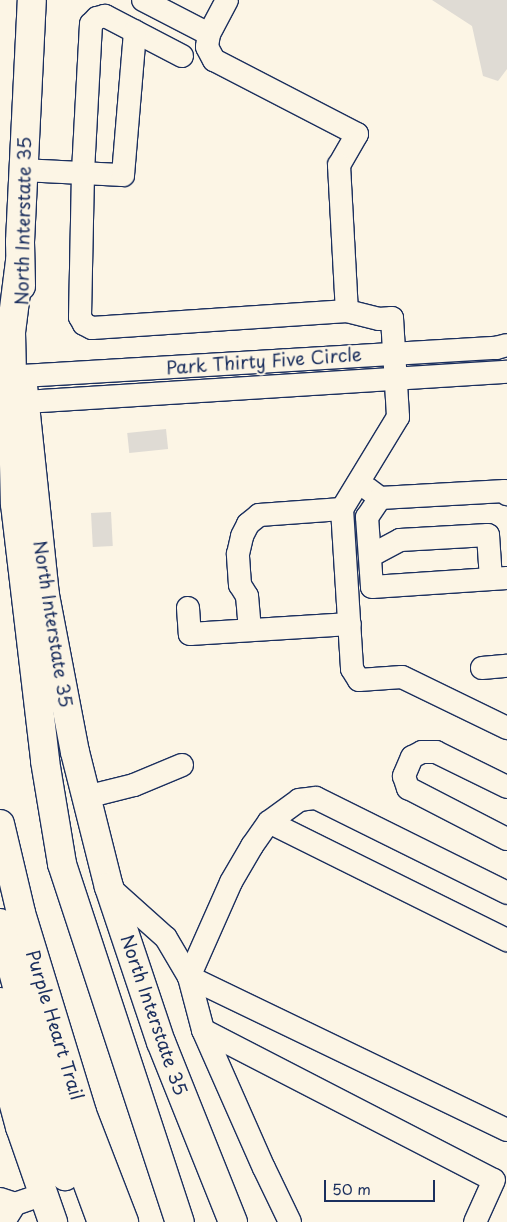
<!DOCTYPE html>
<html>
<head>
<meta charset="utf-8">
<style>
  body { margin:0 }
  #map { position:relative; width:507px; height:1222px; overflow:hidden; background:#fcf5e5; font-family:"Playpen Sans",sans-serif }
  div>[style] { position:absolute }
  .green>* { inset:0; background:#dfdbd4; transform-origin:0 0 }
  .roads { filter:drop-shadow(1px 0 #1b2f5e) drop-shadow(-1px 0 #1b2f5e) drop-shadow(0 1px #1b2f5e) drop-shadow(0 -1px #1b2f5e) }
  .minor>* { height:22px; margin:-11px; padding:0 11px; transform-origin:11px; border-radius:11px; background:#fcf5e5 }
  .major>* { height:28px; margin:-14px; padding:0 14px; transform-origin:14px; border-radius:14px; background:#fcf5e5 }
  .highway>* { height:28px; margin:-14px; padding:0 14px; transform-origin:14px; border-radius:14px; background:#fcf5e5 }
  span { translate:-50% -50%; white-space:nowrap; text-align:center; line-height:1.15; -webkit-text-stroke:4px #fcf5e5; paint-order:stroke }
  .street-label { font-size:18px; color:#1b2f5e }
  .scale { position:absolute; left:324px; top:1180px; width:111px; height:22px; box-sizing:border-box; border:2px solid #1b2f5e; border-top:0; padding-left:6px; font-size:15px; line-height:18px; white-space:nowrap; color:#1b2f5e; -webkit-text-stroke:4px #fcf5e5; paint-order:stroke }
</style>
</head>
<body>
<div id="map">
  <div class="green">
    <i style="clip-path:polygon(432px 0,507px 0,507px 69px,498px 81px,483px 76px,472px 26px)"></i>
    <i style="left:166px;top:429px;width:20px;height:39px;rotate:84deg"></i>
    <i style="left:111px;top:512px;width:34px;height:20px;rotate:87deg"></i>
  </div>
  <div class="roads">
    <div class="minor">
      <i style="left:143px;top:0;width:74px;rotate:27.3deg"></i>
      <i style="left:209px;top:34px;width:38px;rotate:-62deg"></i>
      <i style="left:209px;top:34px;width:13px;rotate:99deg"></i>
      <i style="left:207px;top:47px;width:15px;rotate:62deg"></i>
      <i style="left:214px;top:60px;width:161px;rotate:27.4deg"></i>
      <i style="left:357px;top:134px;width:36px;rotate:120deg"></i>
      <i style="left:339px;top:165px;width:146px;rotate:86.9deg"></i>
      <i style="left:182px;top:56px;width:87px;rotate:-152.5deg"></i>
      <i style="left:105px;top:16px;width:8px;rotate:166deg"></i>
      <i style="left:97px;top:18px;width:8px;rotate:135deg"></i>
      <i style="left:91px;top:24px;width:149px;rotate:93.1deg"></i>
      <i style="left:83px;top:173px;width:144px;rotate:91.2deg"></i>
      <i style="left:80px;top:317px;width:8px;rotate:60deg"></i>
      <i style="left:84px;top:324px;width:9px;rotate:27deg"></i>
      <i style="left:92px;top:328px;width:256px;rotate:-3.8deg"></i>
      <i style="left:347px;top:311px;width:33px;rotate:14deg"></i>
      <i style="left:379px;top:319px;width:13px;rotate:-4deg"></i>
      <i style="left:392px;top:318px;width:99px;rotate:86.5deg"></i>
      <i style="left:398px;top:417px;width:108px;rotate:121.3deg"></i>
      <i style="left:342px;top:509px;width:160px;rotate:86.4deg"></i>
      <i style="left:352px;top:669px;width:13px;rotate:58deg"></i>
      <i style="left:359px;top:680px;width:43px;rotate:-4deg"></i>
      <i style="left:402px;top:677px;width:117px;rotate:25.9deg"></i>
      <i style="left:23px;top:170px;width:100px;rotate:2.9deg"></i>
      <i style="left:123px;top:175px;width:144px;rotate:-85.2deg"></i>
      <i style="left:22px;top:376px;width:475px;rotate:-3.4deg"></i>
      <i style="left:496px;top:348px;width:11px;rotate:-15deg"></i>
      <i style="left:25px;top:402px;width:483px;rotate:-3.6deg"></i>
      <i style="left:368px;top:489px;width:15px;rotate:37deg"></i>
      <i style="left:380px;top:498px;width:125px;rotate:-3.2deg"></i>
      <i style="left:505px;top:491px;width:4px;rotate:56deg"></i>
      <i style="left:380px;top:498px;width:23px;rotate:124deg"></i>
      <i style="left:367px;top:517px;width:70px;rotate:85.9deg"></i>
      <i style="left:372px;top:587px;width:135px;rotate:-3.8deg"></i>
      <i style="left:370px;top:556px;width:34px;rotate:-28deg"></i>
      <i style="left:400px;top:540px;width:88px;rotate:-3.3deg"></i>
      <i style="left:488px;top:535px;width:44px;rotate:86.1deg"></i>
      <i style="left:188px;top:608px;width:26px;rotate:86deg"></i>
      <i style="left:190px;top:634px;width:160px;rotate:-3.6deg"></i>
      <i style="left:250px;top:630px;width:34px;rotate:-95deg"></i>
      <i style="left:247px;top:596px;width:13px;rotate:-122deg"></i>
      <i style="left:240px;top:585px;width:31px;rotate:-94deg"></i>
      <i style="left:238px;top:554px;width:18px;rotate:-77deg"></i>
      <i style="left:242px;top:536px;width:13px;rotate:-63deg"></i>
      <i style="left:248px;top:524px;width:14px;rotate:-39deg"></i>
      <i style="left:259px;top:515px;width:83px;rotate:-4.1deg"></i>
      <i style="left:482px;top:668px;width:25px;rotate:-5deg"></i>
      <i style="left:507px;top:787px;width:79px;rotate:-153.8deg"></i>
      <i style="left:436px;top:752px;width:14px;rotate:180deg"></i>
      <i style="left:422px;top:752px;width:11px;rotate:153deg"></i>
      <i style="left:412px;top:757px;width:21px;rotate:113deg"></i>
      <i style="left:404px;top:776px;width:13px;rotate:72deg"></i>
      <i style="left:408px;top:788px;width:111px;rotate:27.3deg"></i>
      <i style="left:86px;top:797px;width:49px;rotate:-14deg"></i>
      <i style="left:134px;top:785px;width:52px;rotate:-22.6deg"></i>
      <i style="left:269px;top:822px;width:266px;rotate:26.4deg"></i>
      <i style="left:109px;top:887px;width:76px;rotate:41.8deg"></i>
      <i style="left:166px;top:938px;width:45px;rotate:59.5deg"></i>
      <i style="left:189px;top:977px;width:55px;rotate:75.2deg"></i>
      <i style="left:203px;top:1030px;width:327px;rotate:27.3deg"></i>
      <i style="left:494px;top:1180px;width:46px;rotate:114.3deg"></i>
      <i style="left:189px;top:977px;width:104px;rotate:-66.1deg"></i>
      <i style="left:231px;top:882px;width:42px;rotate:-59.7deg"></i>
      <i style="left:252px;top:846px;width:29px;rotate:-55deg"></i>
      <i style="left:269px;top:822px;width:37px;rotate:-36deg"></i>
      <i style="left:299px;top:800px;width:17px;rotate:-7deg"></i>
      <i style="left:316px;top:798px;width:213px;rotate:26.4deg"></i>
      <i style="left:189px;top:977px;width:353px;rotate:25.7deg"></i>
      <i style="left:203px;top:1030px;width:151px;rotate:66.2deg"></i>
      <i style="left:264px;top:1168px;width:60px;rotate:64.3deg"></i>
      <i style="left:0;top:1199px;width:16px;rotate:18deg"></i>
      <i style="left:15px;top:1204px;width:31px;rotate:-19deg"></i>
      <i style="left:0;top:1221px;width:5px;rotate:-11deg"></i>
      <i style="left:5px;top:1220px;width:19px;rotate:-58deg"></i>
    </div>
    <div class="major">
      <i style="left:21px;top:286px;width:44px;rotate:-91.3deg"></i>
      <i style="left:20px;top:242px;width:242px;rotate:-87.2deg"></i>
      <i style="left:23px;top:386px;width:210px;rotate:84deg"></i>
      <i style="left:45px;top:595px;width:160px;rotate:79.2deg"></i>
      <i style="left:75px;top:752px;width:139px;rotate:75.9deg"></i>
      <i style="left:109px;top:887px;width:163px;rotate:71.5deg"></i>
      <i style="left:161px;top:1042px;width:194px;rotate:68.2deg"></i>
      <i style="left:0;top:1053px;width:77px;rotate:74.9deg"></i>
      <i style="left:20px;top:1127px;width:101px;rotate:70.8deg"></i>
    </div>
    <div class="highway">
      <i style="left:20px;top:261px;width:72px;rotate:97.2deg"></i>
      <i style="left:11px;top:332px;width:172px;rotate:88.7deg"></i>
      <i style="left:15px;top:504px;width:259px;rotate:83.3deg"></i>
      <i style="left:45px;top:761px;width:104px;rotate:80.6deg"></i>
      <i style="left:62px;top:864px;width:377px;rotate:71.8deg"></i>
      <i style="left:0;top:824px;width:91px;rotate:76.7deg"></i>
      <i style="left:21px;top:913px;width:209px;rotate:73deg"></i>
      <i style="left:82px;top:1113px;width:117px;rotate:68.9deg"></i>
      <i style="left:0;top:923px;width:85px;rotate:75deg"></i>
      <i style="left:22px;top:1005px;width:231px;rotate:69.8deg"></i>
      <i style="left:0;top:1002px;width:186px;rotate:69.5deg"></i>
    </div>
  </div>
  <div class="street-label">
    <span style="left:23px;top:221px;rotate:-89deg">North Interstate 35</span>
    <span style="left:264px;top:361px;rotate:-4deg">Park Thirty Five Circle</span>
    <span style="left:53px;top:624px;rotate:81deg">North Interstate 35</span>
    <span style="left:154px;top:1015px;rotate:71deg">North Interstate 35</span>
    <span style="left:55px;top:1025px;rotate:73deg">Purple Heart Trail</span>
  </div>
  <div class="scale">50 m</div>
</div>
</body>
</html>
